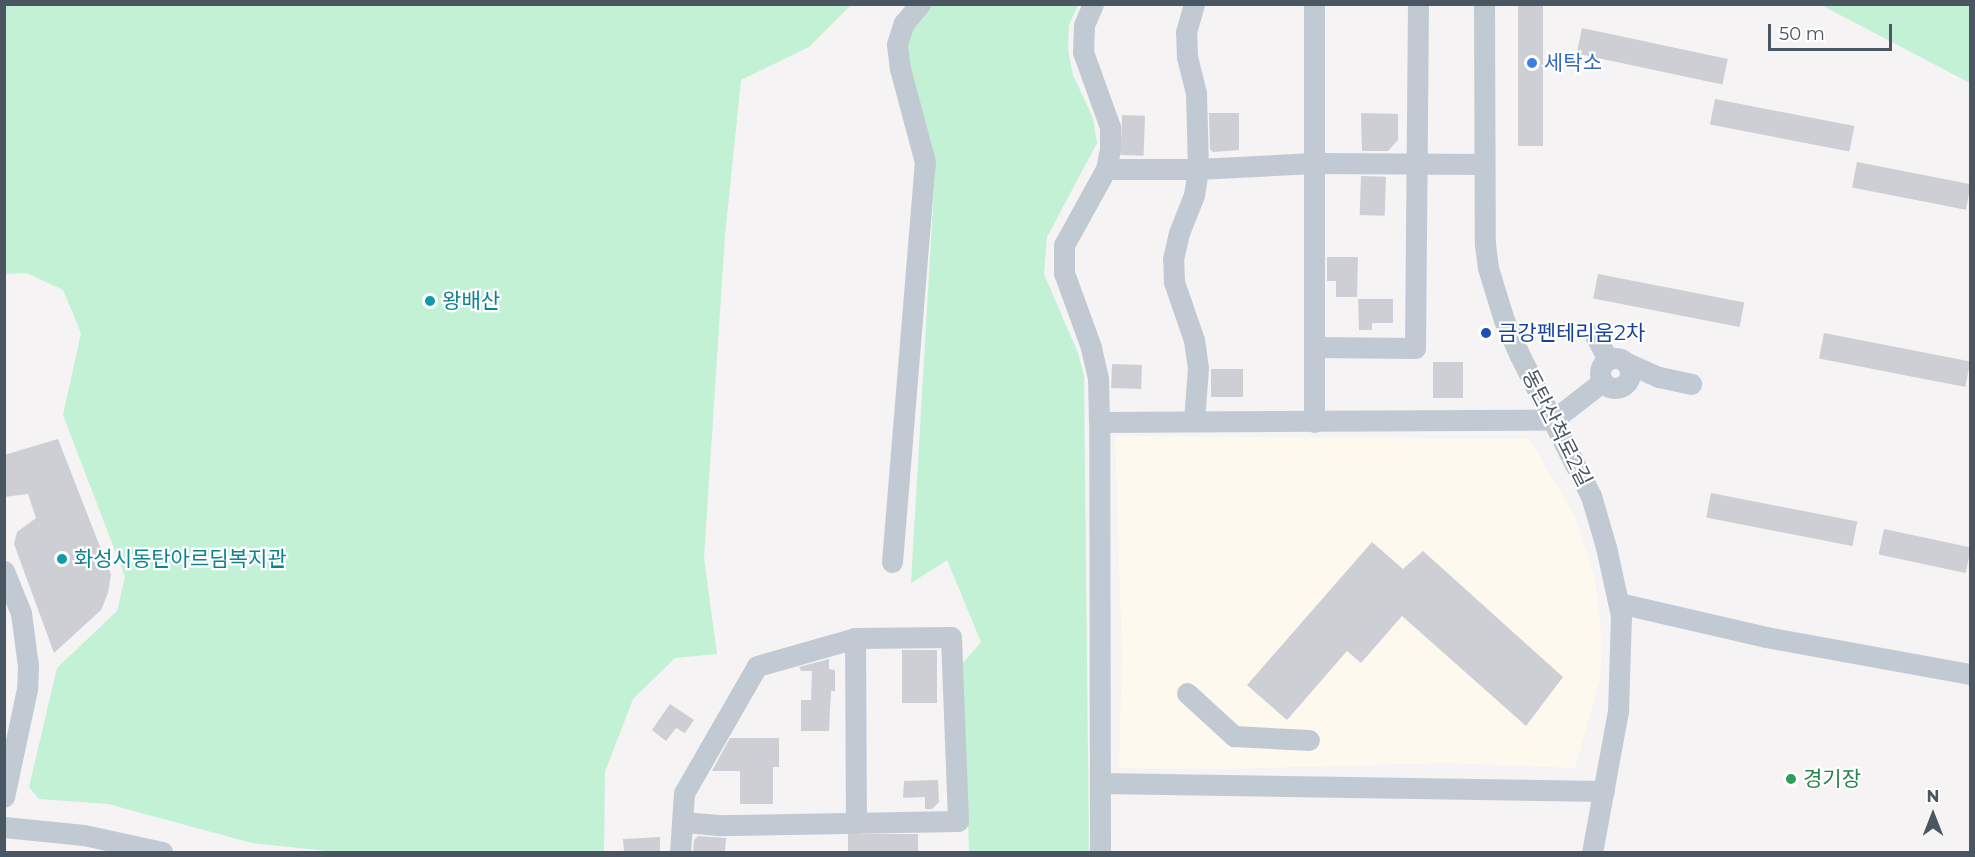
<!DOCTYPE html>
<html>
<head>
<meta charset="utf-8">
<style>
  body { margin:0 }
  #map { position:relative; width:1975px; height:857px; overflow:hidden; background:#f5f3f3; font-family:Montserrat,"Noto Sans KR",sans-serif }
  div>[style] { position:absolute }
  .commercial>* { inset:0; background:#fdf9ef }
  .green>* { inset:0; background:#c3f1d5 }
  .building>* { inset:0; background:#cdcfd5; transform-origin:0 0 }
  .minor>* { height:21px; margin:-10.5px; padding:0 10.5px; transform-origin:10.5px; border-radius:10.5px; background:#c1cad2 }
  .minor>.ring { margin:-10.5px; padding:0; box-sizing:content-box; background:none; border:21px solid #c1cad2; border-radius:50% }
  .dots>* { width:16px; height:16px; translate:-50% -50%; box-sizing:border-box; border:3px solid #fff; border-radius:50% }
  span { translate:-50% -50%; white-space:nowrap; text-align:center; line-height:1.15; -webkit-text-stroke:4.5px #fff; paint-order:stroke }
  .shop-label { font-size:21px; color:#366cbe }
  .left { translate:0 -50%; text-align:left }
  .culture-label { font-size:21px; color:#0d838f }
  .transit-label { font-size:21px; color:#164399 }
  .street-label { font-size:21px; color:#4a5661 }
  .leisure-label { font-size:21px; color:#27864d }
  .frame { position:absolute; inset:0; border:6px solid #4a5661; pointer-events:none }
  .north { position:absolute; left:1903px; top:785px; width:60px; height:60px; -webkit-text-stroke:4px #fff; paint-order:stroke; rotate:0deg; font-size:16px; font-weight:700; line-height:24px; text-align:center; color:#4a5661 }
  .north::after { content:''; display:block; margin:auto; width:21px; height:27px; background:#4a5661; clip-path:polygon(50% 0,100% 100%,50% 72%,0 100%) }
  .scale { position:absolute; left:1768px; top:24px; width:124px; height:27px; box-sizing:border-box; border:3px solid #4a5661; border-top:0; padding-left:8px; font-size:18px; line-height:21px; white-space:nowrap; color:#4a5661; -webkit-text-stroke:4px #fff; paint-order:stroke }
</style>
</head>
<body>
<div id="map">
  <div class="commercial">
    <i style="clip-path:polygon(1115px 436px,1529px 439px,1574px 515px,1595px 579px,1602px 641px,1600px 680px,1575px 768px,1445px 763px,1225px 769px,1119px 768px,1122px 656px)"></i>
  </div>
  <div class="green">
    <i style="clip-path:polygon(4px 5px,851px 5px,809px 47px,741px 80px,725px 235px,704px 558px,717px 654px,675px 658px,633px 699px,605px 772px,604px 852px,337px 852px,252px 843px,108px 804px,39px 799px,29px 787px,57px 668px,117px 611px,125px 577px,63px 415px,81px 333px,63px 290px,27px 273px,5px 274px)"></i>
    <i style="clip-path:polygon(931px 5px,1078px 5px,1069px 25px,1068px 50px,1073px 75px,1093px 118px,1097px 143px,1047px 237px,1044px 274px,1078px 353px,1084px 375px,1089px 852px,969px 852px,963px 663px,981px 642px,947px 560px,911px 583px,935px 171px,906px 55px,906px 33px)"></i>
    <i style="clip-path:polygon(1821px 5px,1970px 5px,1970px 83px)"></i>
  </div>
  <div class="building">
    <i style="left:1518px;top:4px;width:25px;height:142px"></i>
    <i style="left:1582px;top:28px;width:149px;height:26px;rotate:12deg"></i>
    <i style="left:1715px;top:99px;width:142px;height:26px;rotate:11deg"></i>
    <i style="clip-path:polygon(1209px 113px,1239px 113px,1239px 150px,1213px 152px,1210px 149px)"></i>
    <i style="clip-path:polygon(1361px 113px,1398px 114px,1398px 140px,1388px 151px,1362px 151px)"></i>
    <i style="left:1122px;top:115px;width:23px;height:40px;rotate:2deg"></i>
    <i style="left:1857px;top:162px;width:116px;height:26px;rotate:11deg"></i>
    <i style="left:1361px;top:176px;width:25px;height:39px;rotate:2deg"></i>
    <i style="clip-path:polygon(1327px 257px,1358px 257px,1357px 297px,1336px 297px,1336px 281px,1327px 281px)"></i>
    <i style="left:1598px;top:274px;width:149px;height:25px;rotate:11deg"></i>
    <i style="clip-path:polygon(1358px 299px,1393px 299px,1393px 323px,1372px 323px,1372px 330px,1359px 330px)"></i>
    <i style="left:1824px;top:333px;width:149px;height:26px;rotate:11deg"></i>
    <i style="left:1433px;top:362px;width:30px;height:36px"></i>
    <i style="left:1142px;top:365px;width:24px;height:30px;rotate:92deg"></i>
    <i style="left:1211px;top:369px;width:32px;height:28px"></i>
    <i style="clip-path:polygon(58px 439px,111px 575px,108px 593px,101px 610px,54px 653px,14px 544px,17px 532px,36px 518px,28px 494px,4px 497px,4px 455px)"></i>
    <i style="left:1711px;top:493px;width:149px;height:25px;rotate:11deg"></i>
    <i style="left:1884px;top:529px;width:89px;height:26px;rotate:12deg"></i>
    <i style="clip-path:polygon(1372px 542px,1403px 569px,1423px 551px,1563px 677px,1526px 726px,1402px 616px,1361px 663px,1347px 651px,1287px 720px,1247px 685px)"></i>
    <i style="left:902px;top:650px;width:35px;height:53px"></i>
    <i style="clip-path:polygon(829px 659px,829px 669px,835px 670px,835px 691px,831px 691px,829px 731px,801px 731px,801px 700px,811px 700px,812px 671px,801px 671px,799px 667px)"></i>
    <i style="clip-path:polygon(670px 704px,694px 720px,685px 733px,676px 728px,666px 741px,652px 730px)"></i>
    <i style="clip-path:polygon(730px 738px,779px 738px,779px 767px,773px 767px,773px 804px,740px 804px,740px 771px,712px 771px)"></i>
    <i style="clip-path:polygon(938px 780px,939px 802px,932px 809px,925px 809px,925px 797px,903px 798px,904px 781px)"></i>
    <i style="left:918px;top:834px;width:18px;height:70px;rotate:90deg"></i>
    <i style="clip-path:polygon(698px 836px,726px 838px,725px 852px,693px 852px,694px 840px)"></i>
    <i style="clip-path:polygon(660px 837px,660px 852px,624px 852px,623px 839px)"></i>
  </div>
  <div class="minor">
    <i style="left:1093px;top:4px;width:23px;rotate:113deg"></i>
    <i style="left:1084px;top:25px;width:27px;rotate:92deg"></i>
    <i style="left:1083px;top:52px;width:80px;rotate:70.2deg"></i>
    <i style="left:1110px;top:127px;width:22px;rotate:90deg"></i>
    <i style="left:1110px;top:149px;width:20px;rotate:101deg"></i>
    <i style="left:1484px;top:4px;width:240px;rotate:89.8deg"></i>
    <i style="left:1485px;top:244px;width:24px;rotate:83deg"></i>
    <i style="left:1488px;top:268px;width:54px;rotate:72.9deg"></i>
    <i style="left:1504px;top:320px;width:39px;rotate:66deg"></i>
    <i style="left:1520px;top:356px;width:157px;rotate:63.1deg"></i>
    <i style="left:1591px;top:496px;width:53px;rotate:73.6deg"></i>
    <i style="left:1606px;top:547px;width:71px;rotate:77.7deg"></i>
    <i style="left:1621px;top:616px;width:95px;rotate:91.8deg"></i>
    <i style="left:1618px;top:711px;width:143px;rotate:100.4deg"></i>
    <i style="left:1595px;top:335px;width:27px;rotate:62deg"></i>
    <i style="left:1316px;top:347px;width:99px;rotate:0.6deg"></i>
    <i style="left:1415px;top:348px;width:344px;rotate:-89.5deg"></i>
    <i class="ring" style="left:1600px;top:358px;width:9px;height:9px"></i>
    <i style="left:1627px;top:363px;width:35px;rotate:24deg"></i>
    <i style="left:1659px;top:377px;width:33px;rotate:12deg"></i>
    <i style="left:1194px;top:421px;width:53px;rotate:-85.7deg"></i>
    <i style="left:1198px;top:368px;width:28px;rotate:-98deg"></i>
    <i style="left:1194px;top:340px;width:61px;rotate:-109deg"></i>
    <i style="left:1174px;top:282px;width:23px;rotate:-92deg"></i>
    <i style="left:1173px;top:259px;width:27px;rotate:-77deg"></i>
    <i style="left:1179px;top:233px;width:41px;rotate:-68.5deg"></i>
    <i style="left:1194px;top:195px;width:26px;rotate:-81deg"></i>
    <i style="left:1198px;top:169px;width:116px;rotate:-3deg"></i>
    <i style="left:1314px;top:163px;width:170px;rotate:0.3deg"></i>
    <i style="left:1099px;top:422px;width:44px;rotate:-91.3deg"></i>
    <i style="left:1098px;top:378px;width:32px;rotate:-103deg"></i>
    <i style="left:1091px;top:347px;width:79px;rotate:-110deg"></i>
    <i style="left:1064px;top:273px;width:28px;rotate:-90deg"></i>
    <i style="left:1064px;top:245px;width:87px;rotate:-61.1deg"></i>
    <i style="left:1106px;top:169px;width:92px"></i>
    <i style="left:1198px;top:169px;width:76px;rotate:-91.5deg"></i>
    <i style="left:1196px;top:93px;width:37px;rotate:-104deg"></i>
    <i style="left:1187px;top:57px;width:25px;rotate:-92deg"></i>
    <i style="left:1186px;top:32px;width:29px;rotate:-74deg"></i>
    <i style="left:1314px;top:422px;width:418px;rotate:-90deg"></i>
    <i style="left:892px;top:562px;width:401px;rotate:-85.3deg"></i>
    <i style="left:925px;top:162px;width:96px;rotate:-105deg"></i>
    <i style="left:900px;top:69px;width:25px;rotate:-97deg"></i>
    <i style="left:897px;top:44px;width:22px;rotate:-72deg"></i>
    <i style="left:904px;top:23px;width:25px;rotate:-50deg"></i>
    <i style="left:4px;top:571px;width:45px;rotate:68deg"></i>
    <i style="left:21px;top:613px;width:53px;rotate:82.5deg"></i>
    <i style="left:28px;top:666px;width:23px;rotate:92deg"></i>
    <i style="left:27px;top:689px;width:110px;rotate:102deg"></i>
    <i style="left:1619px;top:603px;width:151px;rotate:13deg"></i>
    <i style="left:1766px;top:637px;width:207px;rotate:10.3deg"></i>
    <i style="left:855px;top:638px;width:185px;rotate:89.7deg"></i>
    <i style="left:1187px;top:693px;width:64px;rotate:42.5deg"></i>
    <i style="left:1234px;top:736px;width:75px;rotate:3.1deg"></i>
    <i style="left:1100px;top:783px;width:504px;rotate:0.91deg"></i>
    <i style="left:4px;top:827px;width:80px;rotate:5.7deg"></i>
    <i style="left:84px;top:835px;width:80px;rotate:12.3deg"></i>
    <i style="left:680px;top:852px;width:30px;rotate:-86deg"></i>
    <i style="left:682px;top:822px;width:29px;rotate:-86deg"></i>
    <i style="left:684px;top:793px;width:146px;rotate:-60.1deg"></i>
    <i style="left:757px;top:666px;width:102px;rotate:-15.9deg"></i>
    <i style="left:855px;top:638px;width:96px;rotate:-0.6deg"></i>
    <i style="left:951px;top:637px;width:184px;rotate:87.8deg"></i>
    <i style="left:958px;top:821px;width:240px;rotate:179deg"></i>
    <i style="left:718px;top:825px;width:36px;rotate:-175deg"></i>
    <i style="left:1100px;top:852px;width:430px;rotate:-90.1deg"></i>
    <i style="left:1099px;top:422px;width:454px;rotate:-0.3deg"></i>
    <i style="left:1553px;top:420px;width:62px;rotate:-37.8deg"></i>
  </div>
  <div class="dots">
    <i style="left:1532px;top:63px;background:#3f7fe0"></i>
    <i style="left:430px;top:301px;background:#0f9aa8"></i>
    <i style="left:1486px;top:333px;background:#1a4fb4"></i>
    <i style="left:62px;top:559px;background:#0f9aa8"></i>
    <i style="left:1791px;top:779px;background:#2e9e5b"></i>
  </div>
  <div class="shop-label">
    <span class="left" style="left:1544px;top:63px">세탁소</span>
  </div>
  <div class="culture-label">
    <span class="left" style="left:442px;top:301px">왕배산</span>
    <span class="left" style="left:74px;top:559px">화성시동탄아르딤복지관</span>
  </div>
  <div class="transit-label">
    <span class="left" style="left:1498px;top:333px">금강펜테리움2차</span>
  </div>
  <div class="street-label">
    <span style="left:1557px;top:428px;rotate:63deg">동탄산척로2길</span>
  </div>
  <div class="leisure-label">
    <span class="left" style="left:1803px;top:779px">경기장</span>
  </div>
  <div class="frame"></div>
  <div class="north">N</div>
  <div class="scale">50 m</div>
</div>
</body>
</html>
